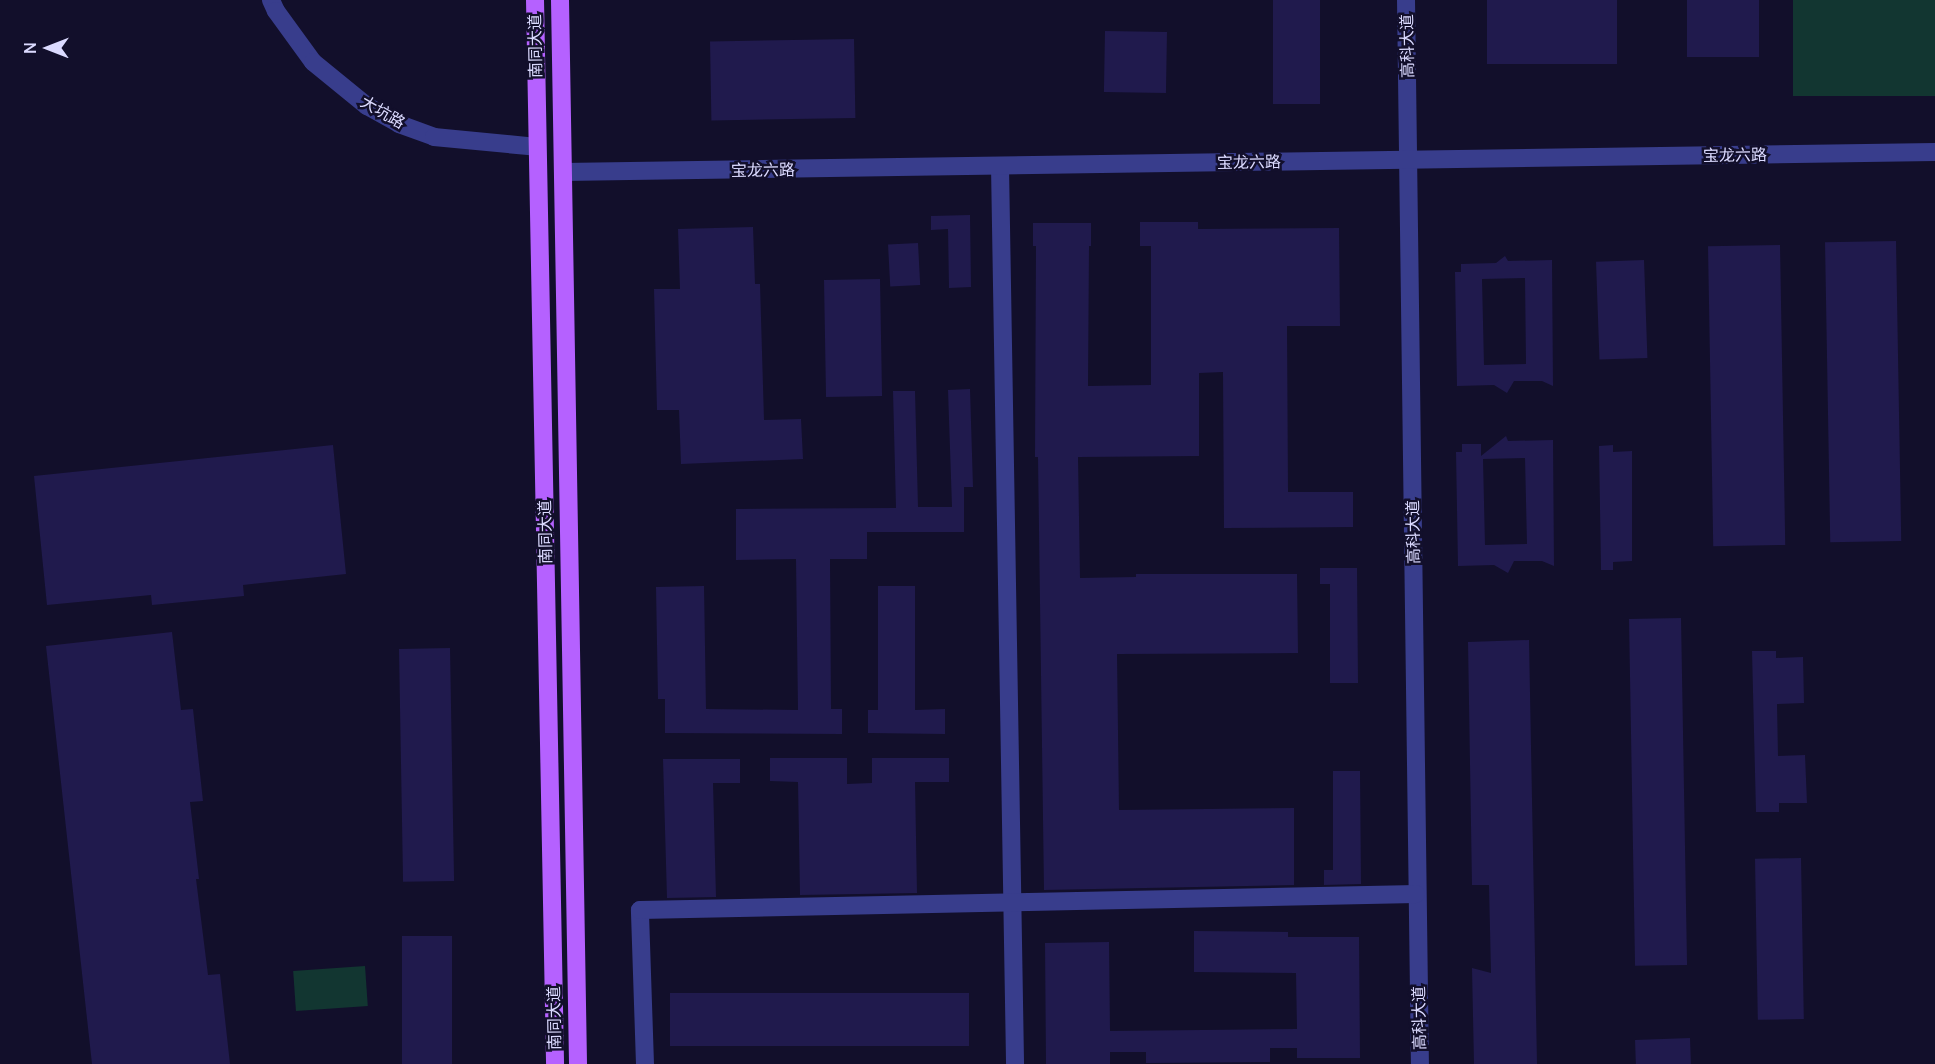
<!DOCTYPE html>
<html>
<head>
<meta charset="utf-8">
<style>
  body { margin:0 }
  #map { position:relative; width:1935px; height:1064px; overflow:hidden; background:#120f2b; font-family:Manrope,"Noto Sans SC",sans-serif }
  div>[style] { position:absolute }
  .green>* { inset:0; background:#123631; transform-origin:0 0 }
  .building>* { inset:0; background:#201a4d; transform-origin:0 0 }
  .minor>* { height:18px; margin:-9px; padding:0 9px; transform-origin:9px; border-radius:9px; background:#383d8c }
  .major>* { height:18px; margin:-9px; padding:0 9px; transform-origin:9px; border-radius:9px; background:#b561ff }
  span { translate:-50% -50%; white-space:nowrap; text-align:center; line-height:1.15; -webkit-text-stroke:5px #120f2b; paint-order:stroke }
  .street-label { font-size:16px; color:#dbdaff }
  .north { position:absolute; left:18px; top:18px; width:60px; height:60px; -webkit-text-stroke:4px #120f2b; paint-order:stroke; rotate:270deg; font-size:16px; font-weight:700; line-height:24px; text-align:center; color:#dbdaff }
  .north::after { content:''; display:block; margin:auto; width:21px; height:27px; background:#dbdaff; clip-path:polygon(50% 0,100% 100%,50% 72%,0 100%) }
</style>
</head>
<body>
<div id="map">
  <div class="green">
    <i style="left:1793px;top:0;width:142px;height:96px"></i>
    <i style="left:365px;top:966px;width:40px;height:72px;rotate:86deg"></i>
  </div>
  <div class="building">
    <i style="left:1273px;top:0;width:47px;height:104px"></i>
    <i style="left:1487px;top:0;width:130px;height:64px"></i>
    <i style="left:1687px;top:0;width:72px;height:57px"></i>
    <i style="left:1105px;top:31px;width:62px;height:61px;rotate:1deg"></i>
    <i style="left:854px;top:39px;width:79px;height:144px;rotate:89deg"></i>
    <i style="clip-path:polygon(970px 215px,971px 287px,949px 288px,948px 229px,931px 230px,931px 216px)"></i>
    <i style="clip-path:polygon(1140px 222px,1198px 222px,1198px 229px,1339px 228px,1340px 326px,1287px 326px,1288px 492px,1353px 492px,1353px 527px,1224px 528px,1223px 372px,1199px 373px,1199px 456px,1078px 457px,1080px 578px,1136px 577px,1136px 574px,1297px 574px,1298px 653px,1117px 654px,1119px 810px,1294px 808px,1294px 885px,1044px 890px,1038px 457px,1035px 457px,1036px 246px,1033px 246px,1033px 223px,1091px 223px,1091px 246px,1089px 246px,1088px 386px,1151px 385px,1151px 246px,1140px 246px)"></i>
    <i style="clip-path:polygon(753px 227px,755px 284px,760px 284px,764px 420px,801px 419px,803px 459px,681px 464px,679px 410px,657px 410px,654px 289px,680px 289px,678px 229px)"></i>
    <i style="left:1896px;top:241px;width:300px;height:71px;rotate:89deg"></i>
    <i style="left:918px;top:243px;width:42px;height:30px;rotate:87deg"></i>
    <i style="left:1780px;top:245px;width:300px;height:72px;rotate:89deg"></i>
    <i style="clip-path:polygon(evenodd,1505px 256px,1508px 261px,1552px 260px,1553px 386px,1542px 381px,1514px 381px,1507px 393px,1494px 385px,1457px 386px,1455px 272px,1461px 272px,1461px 264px,1496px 263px,1505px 256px,1525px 278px,1526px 364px,1484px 365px,1482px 279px,1525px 278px)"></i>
    <i style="left:1644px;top:260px;width:98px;height:48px;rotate:88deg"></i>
    <i style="left:880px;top:279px;width:117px;height:56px;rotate:89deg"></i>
    <i style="clip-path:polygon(970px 389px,973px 487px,964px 487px,964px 532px,867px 532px,867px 559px,830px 559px,831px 709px,842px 709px,842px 734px,665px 733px,665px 699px,658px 699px,656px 587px,704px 586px,706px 709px,798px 710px,796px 559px,736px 560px,736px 509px,896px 508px,893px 391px,915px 391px,918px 507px,952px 507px,948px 390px)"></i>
    <i style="clip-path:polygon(evenodd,1506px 436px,1508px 441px,1553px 440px,1554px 566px,1542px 561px,1514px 561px,1508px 573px,1494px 565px,1458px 566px,1456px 452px,1462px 452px,1462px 444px,1481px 444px,1481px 456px,1506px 436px,1525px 458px,1527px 544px,1485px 545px,1483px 459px,1525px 458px)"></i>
    <i style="clip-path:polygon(333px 445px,346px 574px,243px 585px,244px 596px,152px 605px,151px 595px,47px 605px,34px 476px)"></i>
    <i style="clip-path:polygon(1613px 445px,1613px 452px,1632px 451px,1632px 561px,1613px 562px,1613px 570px,1601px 570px,1599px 446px)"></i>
    <i style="clip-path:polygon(1320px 568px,1357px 568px,1358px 683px,1330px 683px,1330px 584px,1320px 584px)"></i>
    <i style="clip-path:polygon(878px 586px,915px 586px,915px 710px,945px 709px,945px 734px,868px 733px,868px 710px,878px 710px)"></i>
    <i style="left:1681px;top:618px;width:347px;height:52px;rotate:89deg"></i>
    <i style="clip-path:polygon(172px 632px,181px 710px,193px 709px,203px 801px,190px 802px,199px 879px,196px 879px,208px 975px,220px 974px,230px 1064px,92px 1064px,46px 646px)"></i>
    <i style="clip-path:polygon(1529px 640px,1537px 1064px,1474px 1064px,1472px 968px,1491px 973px,1489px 885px,1472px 885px,1468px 642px)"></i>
    <i style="left:450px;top:648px;width:233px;height:51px;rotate:89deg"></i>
    <i style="clip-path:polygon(1752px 651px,1776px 651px,1776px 658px,1803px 657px,1804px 703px,1777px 704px,1778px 756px,1805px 755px,1807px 803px,1779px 803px,1779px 812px,1756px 812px)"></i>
    <i style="clip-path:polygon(770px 758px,847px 758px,847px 784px,872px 783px,872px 758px,949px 758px,949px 782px,915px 782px,917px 893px,800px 895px,798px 782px,770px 781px)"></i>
    <i style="clip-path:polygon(663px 759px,740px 759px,740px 783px,713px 783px,716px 897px,667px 898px)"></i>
    <i style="clip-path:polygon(1333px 771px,1360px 771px,1361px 884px,1324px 885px,1324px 870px,1333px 870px)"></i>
    <i style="left:1801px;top:858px;width:161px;height:46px;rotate:89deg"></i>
    <i style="clip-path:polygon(1194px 931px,1288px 932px,1288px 937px,1359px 937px,1360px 1058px,1297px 1058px,1297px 1048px,1270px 1048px,1270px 1062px,1146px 1063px,1146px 1052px,1110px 1052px,1110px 1064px,1046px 1064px,1045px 943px,1109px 942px,1110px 1031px,1297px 1029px,1296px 973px,1194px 972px)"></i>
    <i style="left:402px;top:936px;width:50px;height:128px"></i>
    <i style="left:969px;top:993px;width:53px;height:299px;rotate:90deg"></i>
    <i style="left:1690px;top:1038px;width:26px;height:55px;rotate:88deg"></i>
  </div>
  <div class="minor">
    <i style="left:271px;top:0;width:12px;rotate:66deg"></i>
    <i style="left:276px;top:11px;width:63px;rotate:54deg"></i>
    <i style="left:313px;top:62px;width:70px;rotate:39.2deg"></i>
    <i style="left:367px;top:106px;width:37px;rotate:29deg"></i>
    <i style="left:399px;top:124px;width:37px;rotate:20deg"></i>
    <i style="left:434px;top:137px;width:103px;rotate:5.5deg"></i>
    <i style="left:1406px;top:0;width:1064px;rotate:89.25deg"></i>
    <i style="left:1000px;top:166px;width:898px;rotate:89.04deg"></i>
    <i style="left:563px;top:172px;width:1372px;rotate:-0.84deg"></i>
    <i style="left:645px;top:1064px;width:154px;rotate:-91.9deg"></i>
    <i style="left:640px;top:910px;width:776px;rotate:-1.18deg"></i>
  </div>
  <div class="major">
    <i style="left:535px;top:0;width:1064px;rotate:88.92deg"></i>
    <i style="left:560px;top:0;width:1064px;rotate:89.03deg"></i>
  </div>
  <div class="street-label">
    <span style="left:535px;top:46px;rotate:-91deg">南同大道</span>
    <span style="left:1407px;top:46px;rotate:-91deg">高科大道</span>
    <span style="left:383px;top:112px;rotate:30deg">大坑路</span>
    <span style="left:1735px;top:155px;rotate:-1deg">宝龙六路</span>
    <span style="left:1249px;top:162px;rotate:-1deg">宝龙六路</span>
    <span style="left:763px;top:170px;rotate:-1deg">宝龙六路</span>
    <span style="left:545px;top:532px;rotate:-91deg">南同大道</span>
    <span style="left:1413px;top:532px;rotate:-91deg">高科大道</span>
    <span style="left:554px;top:1018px;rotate:-91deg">南同大道</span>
    <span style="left:1419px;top:1018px;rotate:-91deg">高科大道</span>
  </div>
  <div class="north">N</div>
</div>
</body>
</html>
